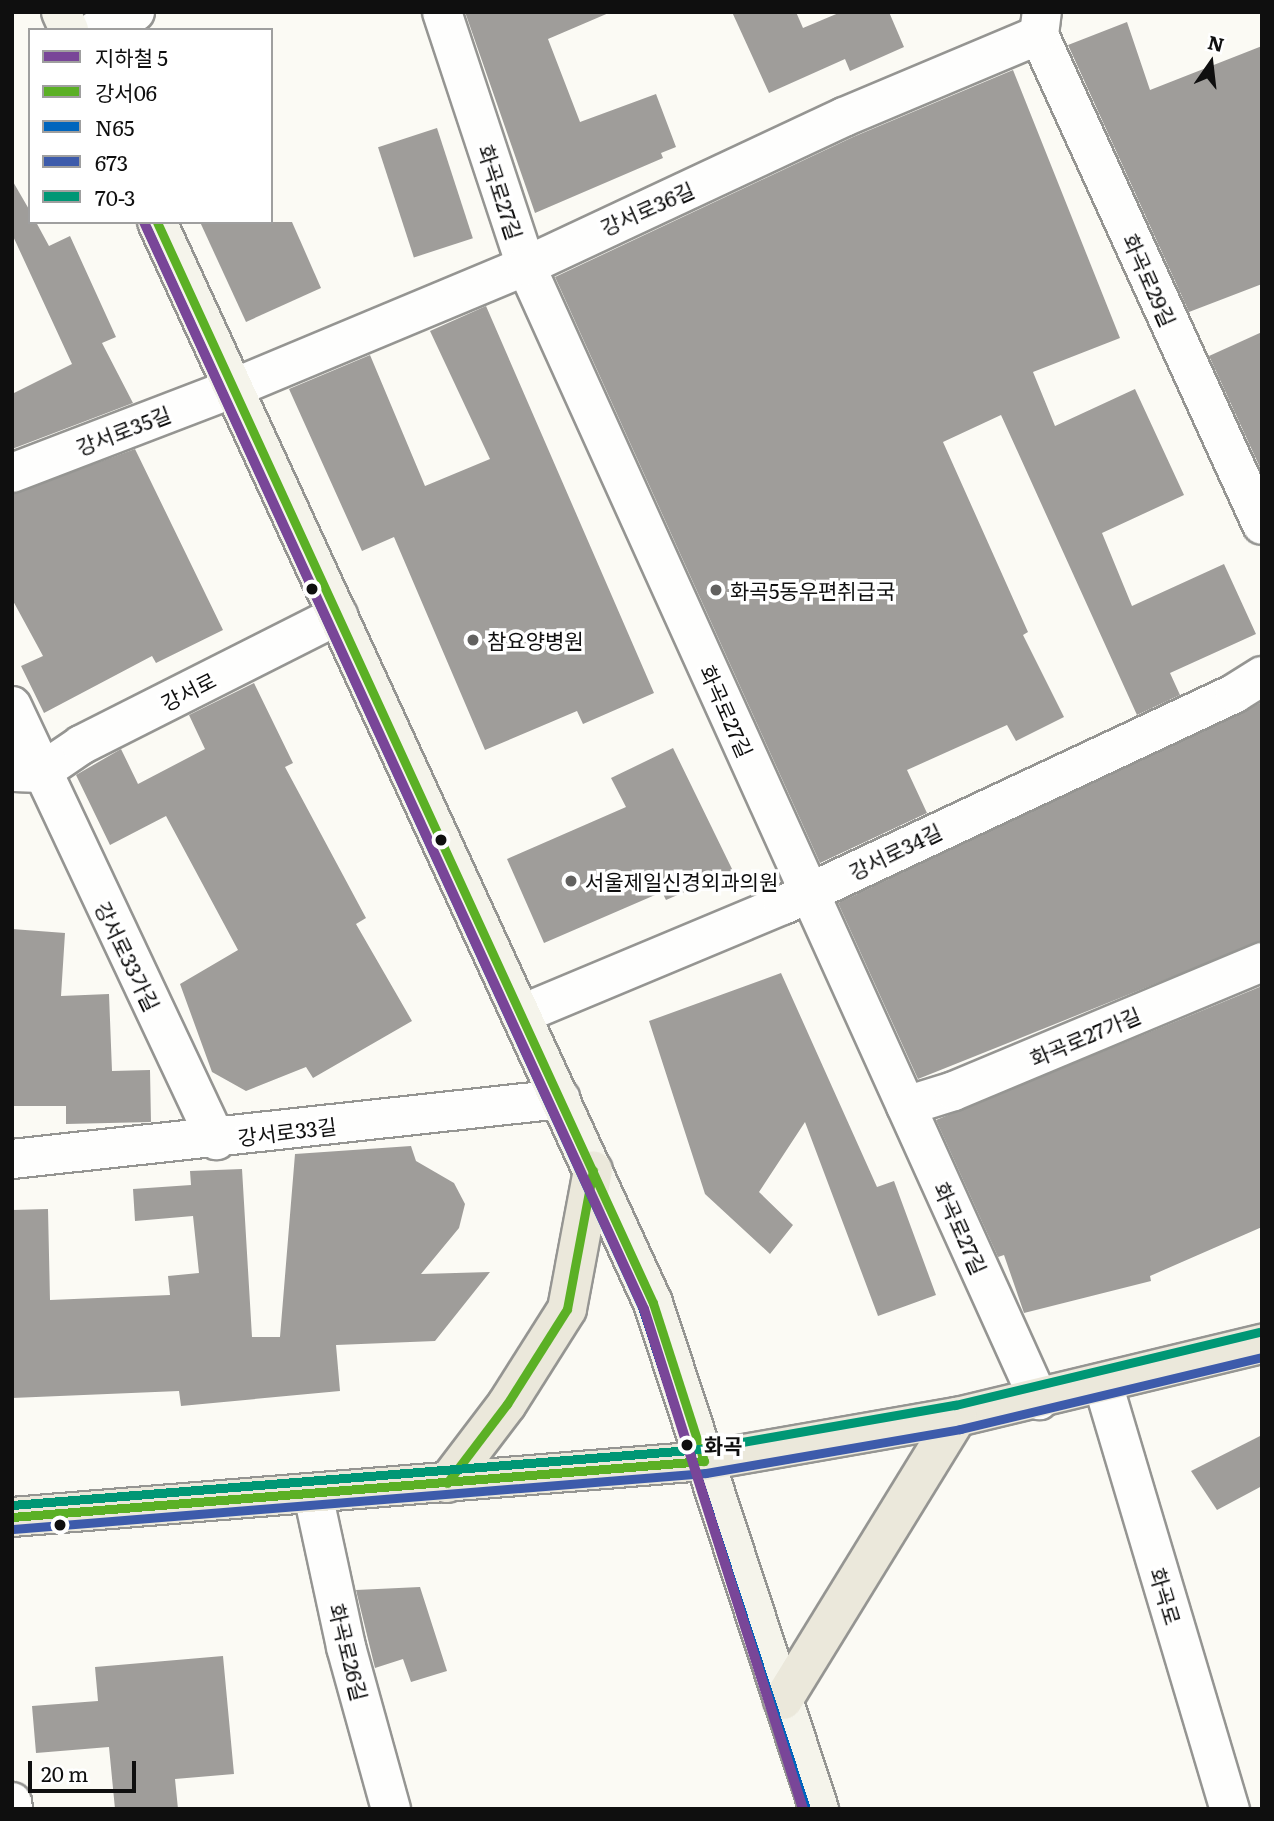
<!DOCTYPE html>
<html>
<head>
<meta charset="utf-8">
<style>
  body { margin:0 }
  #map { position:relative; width:1274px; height:1821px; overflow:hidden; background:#fbfaf4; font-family:Literata,"Noto Sans KR",serif }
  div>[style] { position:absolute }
  .building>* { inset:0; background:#9f9d9a; transform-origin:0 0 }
  .roads { filter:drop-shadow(2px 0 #959592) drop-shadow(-2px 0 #959592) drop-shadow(0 2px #959592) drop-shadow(0 -2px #959592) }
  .street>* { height:38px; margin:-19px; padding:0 19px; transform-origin:19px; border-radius:19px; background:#fefefd }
  .secondary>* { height:38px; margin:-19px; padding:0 19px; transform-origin:19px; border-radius:19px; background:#f5f4eb }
  .primary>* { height:38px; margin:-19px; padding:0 19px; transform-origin:19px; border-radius:19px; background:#ebe8db }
  .bus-1>* { height:9px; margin:-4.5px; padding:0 4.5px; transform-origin:4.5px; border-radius:4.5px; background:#5bb025 }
  .bus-2>* { height:9px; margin:-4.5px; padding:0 4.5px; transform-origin:4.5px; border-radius:4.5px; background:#0065bd }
  .bus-3>* { height:9px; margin:-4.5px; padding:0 4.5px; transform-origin:4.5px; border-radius:4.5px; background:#3d5bab }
  .bus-4>* { height:9px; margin:-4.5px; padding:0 4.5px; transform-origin:4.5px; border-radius:4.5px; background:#009775 }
  .metro-1>* { height:10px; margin:-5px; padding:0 5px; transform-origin:5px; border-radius:5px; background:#794698 }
  .dots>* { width:19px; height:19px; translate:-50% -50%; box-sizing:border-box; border:4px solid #fff; border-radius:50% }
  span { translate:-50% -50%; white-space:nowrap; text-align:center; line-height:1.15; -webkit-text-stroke:7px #fff; paint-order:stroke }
  .street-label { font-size:21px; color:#0f0f0f }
  .poi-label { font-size:21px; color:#0f0f0f }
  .left { translate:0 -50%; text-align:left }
  .stop-label { font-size:21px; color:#0f0f0f; font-weight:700 }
  .frame { position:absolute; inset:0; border:14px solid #0f0f0f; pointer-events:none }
  .legend { position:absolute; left:28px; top:28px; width:245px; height:196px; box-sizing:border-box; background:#fff; border:2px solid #9f9f9f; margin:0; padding:9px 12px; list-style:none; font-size:21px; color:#0f0f0f }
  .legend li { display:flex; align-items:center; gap:14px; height:35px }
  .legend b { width:35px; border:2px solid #9f9f9f }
  .north { position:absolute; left:1176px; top:28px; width:70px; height:70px; -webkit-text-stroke:5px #fff; paint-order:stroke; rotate:14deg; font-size:19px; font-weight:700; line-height:28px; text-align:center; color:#0f0f0f }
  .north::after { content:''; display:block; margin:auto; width:24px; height:32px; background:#0f0f0f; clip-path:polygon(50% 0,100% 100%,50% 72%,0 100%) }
  .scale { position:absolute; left:28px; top:1761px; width:108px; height:32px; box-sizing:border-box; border:4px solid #0f0f0f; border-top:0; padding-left:9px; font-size:21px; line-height:24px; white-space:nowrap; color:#0f0f0f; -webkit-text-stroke:5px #fff; paint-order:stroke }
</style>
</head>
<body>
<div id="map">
  <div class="building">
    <i style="clip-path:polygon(465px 12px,611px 12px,548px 39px,580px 122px,656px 94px,676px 147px,661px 153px,663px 158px,535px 213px)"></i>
    <i style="clip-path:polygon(732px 12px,796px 12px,803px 28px,841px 12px,889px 12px,904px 47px,850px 71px,845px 59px,769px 93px)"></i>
    <i style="clip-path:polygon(1127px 22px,1150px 90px,1262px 46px,1262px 284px,1189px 312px,1068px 45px)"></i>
    <i style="clip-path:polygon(1013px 70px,1120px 338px,1033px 372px,1055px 426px,1135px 389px,1184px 495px,1102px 533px,1132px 606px,1224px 564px,1256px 634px,1170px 673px,1180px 695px,1137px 715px,1001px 415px,943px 442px,1028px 632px,1023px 635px,1064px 717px,1016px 741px,1007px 725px,907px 770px,927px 813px,820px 863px,555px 277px,853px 137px)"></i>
    <i style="left:437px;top:128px;width:116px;height:62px;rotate:72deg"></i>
    <i style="clip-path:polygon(12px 180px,30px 211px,30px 222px,36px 222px,49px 246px,70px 236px,116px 337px,102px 343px,133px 403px,12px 449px,12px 394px,72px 364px,12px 234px)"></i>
    <i style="clip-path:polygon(200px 222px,292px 222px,321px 288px,246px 322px)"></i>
    <i style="clip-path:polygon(486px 306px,654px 693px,583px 724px,577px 711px,485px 750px,394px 537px,362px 551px,289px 389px,370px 355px,425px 486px,490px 459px,430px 331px)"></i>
    <i style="clip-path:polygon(1262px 332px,1262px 472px,1209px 356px)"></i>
    <i style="clip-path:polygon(135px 449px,223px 630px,156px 663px,152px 656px,44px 713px,21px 666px,43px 656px,12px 599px,12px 494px)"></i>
    <i style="clip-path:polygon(254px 683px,293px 763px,285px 767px,366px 918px,356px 924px,412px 1021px,313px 1078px,306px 1067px,246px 1091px,212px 1072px,180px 984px,238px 950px,166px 816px,110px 845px,76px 775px,121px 749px,138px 784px,205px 749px,189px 715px)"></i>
    <i style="clip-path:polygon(1262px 702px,1262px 941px,918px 1079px,838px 903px)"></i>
    <i style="clip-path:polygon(673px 748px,733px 871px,666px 900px,662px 892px,544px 943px,507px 859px,626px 807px,611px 778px)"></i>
    <i style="clip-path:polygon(12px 929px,65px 933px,61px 996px,109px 994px,112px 1071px,150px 1070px,151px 1122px,66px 1124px,66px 1106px,12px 1106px)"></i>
    <i style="clip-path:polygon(781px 973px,877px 1187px,894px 1181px,936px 1295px,878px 1316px,805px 1122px,759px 1192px,793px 1225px,770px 1254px,705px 1194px,649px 1021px)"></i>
    <i style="clip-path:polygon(1262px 986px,1262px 1227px,1150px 1276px,1151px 1281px,1024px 1313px,1004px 1255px,998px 1257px,936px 1120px)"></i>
    <i style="clip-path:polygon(411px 1146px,416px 1161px,454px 1183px,465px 1204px,459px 1228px,421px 1274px,490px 1272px,435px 1341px,336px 1345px,340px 1391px,181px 1406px,179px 1391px,12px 1398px,12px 1210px,48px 1209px,50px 1300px,170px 1295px,168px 1276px,199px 1273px,193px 1216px,135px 1221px,133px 1189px,191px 1185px,190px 1171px,242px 1169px,252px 1337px,280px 1337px,295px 1154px)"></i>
    <i style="clip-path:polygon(1262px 1435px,1262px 1486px,1217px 1510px,1191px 1471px)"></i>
    <i style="clip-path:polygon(420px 1587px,447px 1671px,411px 1682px,403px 1659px,375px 1668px,356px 1590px)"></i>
    <i style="clip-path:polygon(223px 1656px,234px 1774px,175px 1779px,178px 1809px,115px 1809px,109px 1747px,36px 1753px,32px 1706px,98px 1701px,95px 1667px)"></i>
  </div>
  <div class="roads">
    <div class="street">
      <i style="left:442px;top:12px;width:268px;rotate:71.7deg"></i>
      <i style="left:526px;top:266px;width:1245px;rotate:65.66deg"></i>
      <i style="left:96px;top:30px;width:43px;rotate:-24.8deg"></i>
      <i style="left:1039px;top:35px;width:538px;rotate:65.53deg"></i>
      <i style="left:12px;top:473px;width:238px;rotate:-21deg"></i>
      <i style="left:234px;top:388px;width:316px;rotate:-22.7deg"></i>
      <i style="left:526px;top:266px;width:351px;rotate:-25.1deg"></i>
      <i style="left:844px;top:117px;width:212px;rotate:-22.8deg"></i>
      <i style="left:1039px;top:35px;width:23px;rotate:-83deg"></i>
      <i style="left:12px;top:706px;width:480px;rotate:64.8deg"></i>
      <i style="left:14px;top:772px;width:26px;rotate:2deg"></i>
      <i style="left:40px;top:773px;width:50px;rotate:-34.3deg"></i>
      <i style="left:81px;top:745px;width:288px;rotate:-26.8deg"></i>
      <i style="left:522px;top:1014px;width:283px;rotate:-22.7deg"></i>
      <i style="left:783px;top:905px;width:499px;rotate:-25.1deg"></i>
      <i style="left:1235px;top:693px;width:32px;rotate:-32deg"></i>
      <i style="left:906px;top:1106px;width:50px;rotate:-17.4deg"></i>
      <i style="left:954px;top:1091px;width:334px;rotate:-22.7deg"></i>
      <i style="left:12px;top:1159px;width:552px;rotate:-6.24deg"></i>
      <i style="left:1103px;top:1384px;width:444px;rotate:73.4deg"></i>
      <i style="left:313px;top:1494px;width:157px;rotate:77.8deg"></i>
      <i style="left:346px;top:1647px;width:168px;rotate:74.5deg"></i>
      <i style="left:12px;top:1802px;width:7px;rotate:82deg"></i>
    </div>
    <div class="secondary">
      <i style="left:61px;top:12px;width:20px;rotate:66deg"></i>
      <i style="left:157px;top:222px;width:1189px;rotate:65.35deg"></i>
      <i style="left:653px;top:1303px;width:533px;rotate:71.84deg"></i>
    </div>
    <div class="primary">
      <i style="left:447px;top:1483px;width:99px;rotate:-52.8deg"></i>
      <i style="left:507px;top:1404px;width:112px;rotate:-57.7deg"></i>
      <i style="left:567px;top:1309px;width:141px;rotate:-79.4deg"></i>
      <i style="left:12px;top:1517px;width:694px;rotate:-4.63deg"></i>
      <i style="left:704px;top:1461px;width:257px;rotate:-9.9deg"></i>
      <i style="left:957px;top:1417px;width:314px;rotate:-13.5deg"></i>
      <i style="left:783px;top:1700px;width:332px;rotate:-58.4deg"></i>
    </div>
  </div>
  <div class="bus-1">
    <i style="left:447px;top:1483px;width:99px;rotate:-52.8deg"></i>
    <i style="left:507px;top:1404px;width:112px;rotate:-57.7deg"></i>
    <i style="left:567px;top:1309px;width:141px;rotate:-79.4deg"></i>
    <i style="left:12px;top:1517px;width:694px;rotate:-4.63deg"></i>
    <i style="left:704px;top:1461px;width:166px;rotate:-107.9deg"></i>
    <i style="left:653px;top:1303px;width:1189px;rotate:-114.65deg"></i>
  </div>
  <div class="bus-2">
    <i style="left:146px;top:227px;width:1188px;rotate:65.33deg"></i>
    <i style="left:642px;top:1307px;width:528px;rotate:71.91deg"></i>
  </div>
  <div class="bus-3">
    <i style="left:13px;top:1529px;width:695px;rotate:-4.62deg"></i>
    <i style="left:706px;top:1473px;width:258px;rotate:-9.8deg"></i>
    <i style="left:960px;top:1429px;width:310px;rotate:-13.4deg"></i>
  </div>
  <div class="bus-4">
    <i style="left:12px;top:1505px;width:692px;rotate:-4.64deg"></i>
    <i style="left:702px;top:1449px;width:257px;rotate:-9.9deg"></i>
    <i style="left:955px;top:1405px;width:313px;rotate:-13.5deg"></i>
  </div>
  <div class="metro-1">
    <i style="left:144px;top:222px;width:1196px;rotate:65.3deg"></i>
    <i style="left:644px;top:1309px;width:525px;rotate:72.36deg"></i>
  </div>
  <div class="dots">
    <i style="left:312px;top:589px;background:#0f0f0f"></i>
    <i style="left:716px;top:590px;background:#62615f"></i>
    <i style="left:473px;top:640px;background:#62615f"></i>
    <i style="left:441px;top:840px;background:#0f0f0f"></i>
    <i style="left:571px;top:881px;background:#62615f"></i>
    <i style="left:687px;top:1445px;background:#0f0f0f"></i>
    <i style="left:60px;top:1525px;background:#0f0f0f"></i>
  </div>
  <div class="street-label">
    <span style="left:501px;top:192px;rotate:72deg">화곡로27길</span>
    <span style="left:647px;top:208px;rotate:-24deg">강서로36길</span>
    <span style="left:1150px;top:280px;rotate:66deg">화곡로29길</span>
    <span style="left:123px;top:430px;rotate:-21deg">강서로35길</span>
    <span style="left:188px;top:691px;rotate:-27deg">강서로</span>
    <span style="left:727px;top:711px;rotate:66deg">화곡로27길</span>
    <span style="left:895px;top:851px;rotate:-26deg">강서로34길</span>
    <span style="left:128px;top:956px;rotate:64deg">강서로33가길</span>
    <span style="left:1085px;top:1036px;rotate:-23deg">화곡로27가길</span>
    <span style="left:287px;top:1131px;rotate:-7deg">강서로33길</span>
    <span style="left:961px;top:1228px;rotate:66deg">화곡로27길</span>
    <span style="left:1166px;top:1596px;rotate:73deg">화곡로</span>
    <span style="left:349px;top:1652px;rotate:76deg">화곡로26길</span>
  </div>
  <div class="poi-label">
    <span class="left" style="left:730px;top:590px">화곡5동우편취급국</span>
    <span class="left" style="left:487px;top:640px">참요양병원</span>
    <span class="left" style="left:585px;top:881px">서울제일신경외과의원</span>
  </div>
  <div class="stop-label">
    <span class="left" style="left:704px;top:1445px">화곡</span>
  </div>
  <div class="frame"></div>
  <ul class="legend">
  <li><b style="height:9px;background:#794698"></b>지하철 5</li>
  <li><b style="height:9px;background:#5bb025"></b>강서06</li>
  <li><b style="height:9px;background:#0065bd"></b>N65</li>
  <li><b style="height:9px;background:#3d5bab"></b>673</li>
  <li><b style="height:9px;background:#009775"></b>70-3</li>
  </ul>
  <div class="north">N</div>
  <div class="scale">20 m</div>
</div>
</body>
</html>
